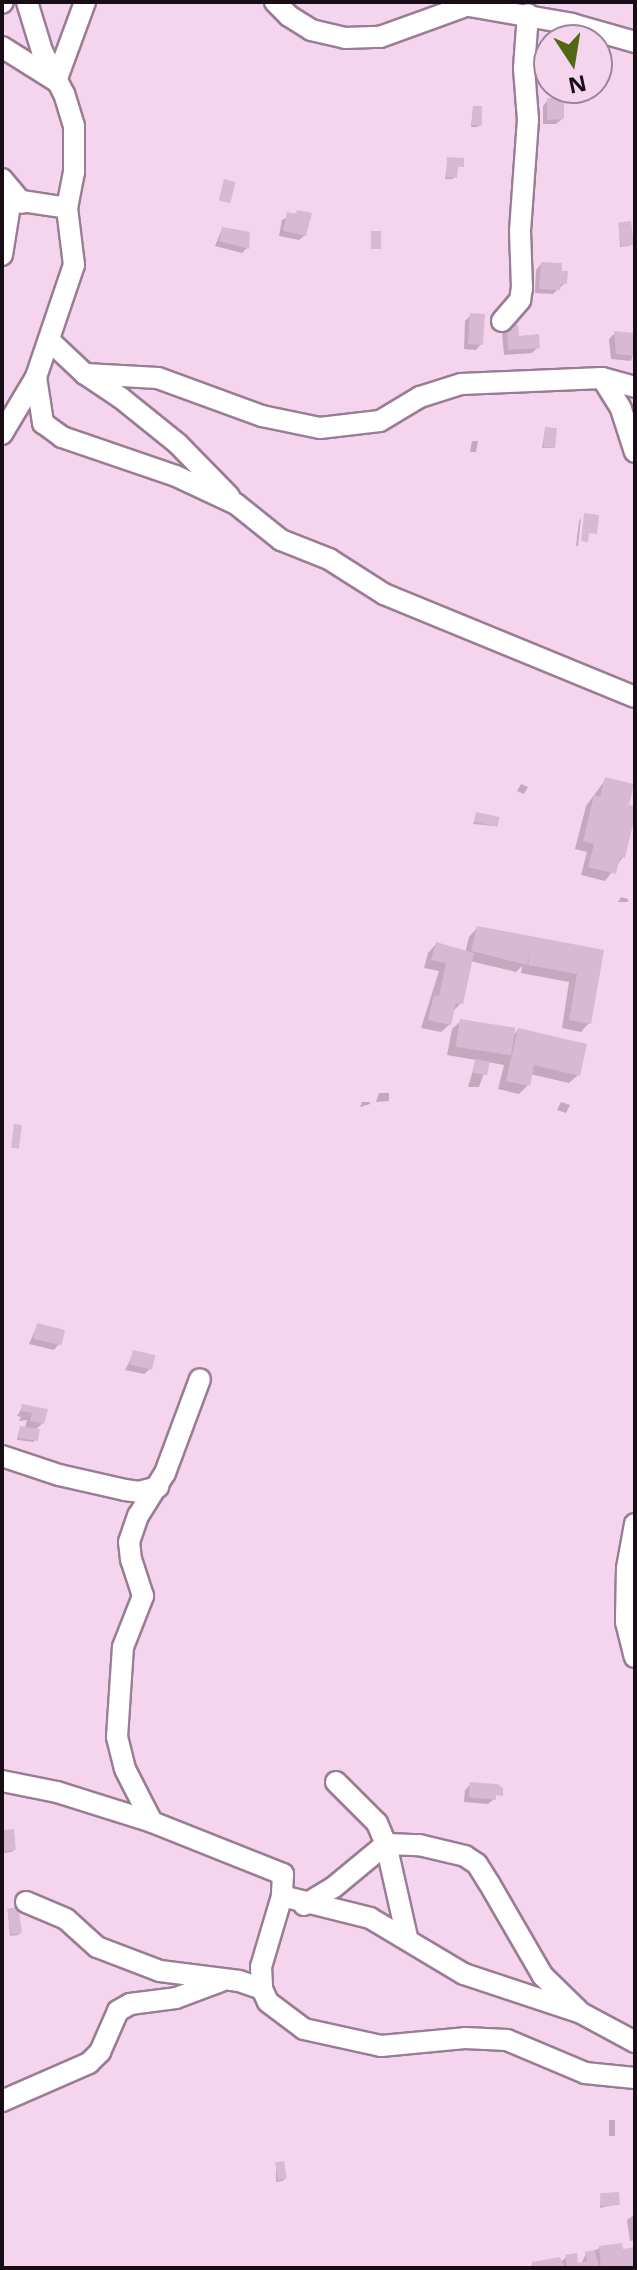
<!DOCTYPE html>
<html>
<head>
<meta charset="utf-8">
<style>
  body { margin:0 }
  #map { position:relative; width:637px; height:2270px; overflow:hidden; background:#f5d4ee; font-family:"Open Sans",sans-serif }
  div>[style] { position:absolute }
  .shadow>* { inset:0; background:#0003; transform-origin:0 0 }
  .building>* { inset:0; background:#d8b8d2; transform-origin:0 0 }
  .roads { filter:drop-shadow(2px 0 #9a7d95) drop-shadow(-2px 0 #9a7d95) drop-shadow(0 2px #9a7d95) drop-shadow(0 -2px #9a7d95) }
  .minor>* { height:20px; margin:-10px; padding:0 10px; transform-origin:10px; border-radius:10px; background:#fff }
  span { translate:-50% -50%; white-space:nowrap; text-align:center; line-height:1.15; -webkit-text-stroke:6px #f5d4ee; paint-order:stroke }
  .frame { position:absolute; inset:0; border:4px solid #180d16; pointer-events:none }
  .north { position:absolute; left:533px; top:24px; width:80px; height:80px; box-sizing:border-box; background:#f5d4ee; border:2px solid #9d8498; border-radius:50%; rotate:168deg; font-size:22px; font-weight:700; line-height:32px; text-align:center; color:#180d16 }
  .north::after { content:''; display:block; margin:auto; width:28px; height:36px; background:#526714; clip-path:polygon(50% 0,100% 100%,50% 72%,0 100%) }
</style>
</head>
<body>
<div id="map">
  <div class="shadow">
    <i style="clip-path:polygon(562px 88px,571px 88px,570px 102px,562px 104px,562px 119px,556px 124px,543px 124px,543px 106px,548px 100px,562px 100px)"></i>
    <i style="clip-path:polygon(473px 108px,480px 125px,477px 127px,471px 127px)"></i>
    <i style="clip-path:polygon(448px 159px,462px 166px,456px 168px,453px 179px,445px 179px)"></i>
    <i style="clip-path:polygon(298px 212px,305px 235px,299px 240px,279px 236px,282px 220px)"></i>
    <i style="clip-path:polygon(619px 225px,631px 244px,629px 246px,620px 247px)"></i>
    <i style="clip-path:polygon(222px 229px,247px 248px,242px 253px,215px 246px)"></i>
    <i style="clip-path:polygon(541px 264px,560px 272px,565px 283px,553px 294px,535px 293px,536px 270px)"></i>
    <i style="clip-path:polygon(471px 315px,481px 344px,476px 350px,464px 349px,465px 321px)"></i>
    <i style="clip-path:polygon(507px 327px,518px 338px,538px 347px,532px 353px,504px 355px,502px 333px)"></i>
    <i style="clip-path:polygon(615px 333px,635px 347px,631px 361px,611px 359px,609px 339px)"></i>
    <i style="clip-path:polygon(545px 429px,554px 446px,552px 448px,542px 448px)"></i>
    <i style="clip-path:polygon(472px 441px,478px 441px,476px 452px,470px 452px)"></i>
    <i style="clip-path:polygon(581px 518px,578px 546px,576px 546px,579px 521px)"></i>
    <i style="clip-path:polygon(606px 779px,627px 806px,623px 857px,605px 881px,581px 875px,587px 852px,575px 849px,586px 806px)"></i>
    <i style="clip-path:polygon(521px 784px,528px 787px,524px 794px,517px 791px)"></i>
    <i style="clip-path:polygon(477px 814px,495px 826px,473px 824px)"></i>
    <i style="clip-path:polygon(621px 897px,628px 899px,628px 902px,618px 902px)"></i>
    <i style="clip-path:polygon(477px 928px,602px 952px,589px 1023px,581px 1032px,562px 1028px,569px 982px,521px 973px,522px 966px,516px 972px,470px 961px,461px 1003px,452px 1012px,450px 1024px,441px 1032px,421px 1028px,439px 971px,424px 968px,428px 953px,436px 944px,465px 953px,469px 937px)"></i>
    <i style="clip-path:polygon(461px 1021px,512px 1036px,518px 1030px,578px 1075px,569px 1083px,530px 1074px,528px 1085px,519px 1094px,498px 1089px,504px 1065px,488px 1062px,479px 1087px,468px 1087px,476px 1060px,447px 1055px,452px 1029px)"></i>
    <i style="clip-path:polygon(379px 1093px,389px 1093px,389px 1101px,376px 1102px)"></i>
    <i style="clip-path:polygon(362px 1102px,370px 1102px,370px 1104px,360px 1107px)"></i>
    <i style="clip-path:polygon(561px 1102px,570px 1105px,566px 1113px,557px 1110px)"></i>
    <i style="clip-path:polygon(37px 1326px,59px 1344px,54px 1350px,29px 1344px)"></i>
    <i style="clip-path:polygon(134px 1353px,150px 1369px,144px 1374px,125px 1370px)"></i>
    <i style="clip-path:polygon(23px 1406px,45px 1410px,43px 1423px,35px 1430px,34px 1442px,17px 1440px,19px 1430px,25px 1429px,27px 1420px,19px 1421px,21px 1417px,17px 1416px)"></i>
    <i style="clip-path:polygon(471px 1784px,494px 1799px,488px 1804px,464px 1802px,465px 1790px)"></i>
    <i style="clip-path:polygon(2px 1832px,14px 1849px,12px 1852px,2px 1853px)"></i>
    <i style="clip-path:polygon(8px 1911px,20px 1933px,18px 1935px,10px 1936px)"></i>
    <i style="left:609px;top:2120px;width:6px;height:16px"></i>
    <i style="clip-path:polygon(276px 2164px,285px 2178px,283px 2181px,276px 2182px)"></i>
    <i style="clip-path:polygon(601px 2195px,618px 2204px,600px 2208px)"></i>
    <i style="clip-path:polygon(635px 2214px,635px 2240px,630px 2241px,627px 2220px)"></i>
    <i style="clip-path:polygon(600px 2248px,622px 2252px,635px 2259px,635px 2268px,529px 2268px,533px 2264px,560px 2263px,566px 2257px,581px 2264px,586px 2254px)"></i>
  </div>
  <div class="building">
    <i style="clip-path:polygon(563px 88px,573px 88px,572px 103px,564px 102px,564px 119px,547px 120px,547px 98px,562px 98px)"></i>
    <i style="clip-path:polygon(473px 106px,482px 106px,482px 126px,472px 125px)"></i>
    <i style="clip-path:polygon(447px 157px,464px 158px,464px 167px,458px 167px,457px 178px,446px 177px)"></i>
    <i style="left:224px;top:179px;width:12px;height:22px;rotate:14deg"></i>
    <i style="clip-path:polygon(297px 210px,312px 213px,306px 236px,283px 231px,287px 212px,296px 214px)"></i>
    <i style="left:631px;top:221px;width:24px;height:13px;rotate:83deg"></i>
    <i style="clip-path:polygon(222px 227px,250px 232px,249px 249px,219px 241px)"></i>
    <i style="left:371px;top:231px;width:10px;height:18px"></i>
    <i style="clip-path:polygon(541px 262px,562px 263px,562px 271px,568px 271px,567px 284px,561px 284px,560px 290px,539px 289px)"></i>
    <i style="left:470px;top:313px;width:15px;height:31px;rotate:4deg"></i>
    <i style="clip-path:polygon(507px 325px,518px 325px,519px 336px,539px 334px,540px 348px,508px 350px)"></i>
    <i style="clip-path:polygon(614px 331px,634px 333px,635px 356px,616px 354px)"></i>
    <i style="left:545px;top:427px;width:12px;height:20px;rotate:5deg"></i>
    <i style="clip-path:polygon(584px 513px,599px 515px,597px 534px,589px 533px,588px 542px,581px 541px)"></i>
    <i style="clip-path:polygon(605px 777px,634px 784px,629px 805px,635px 806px,635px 816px,625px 858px,620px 857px,616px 874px,588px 867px,594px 844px,583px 841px,594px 795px,600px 797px)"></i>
    <i style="left:476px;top:812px;width:24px;height:10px;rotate:12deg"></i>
    <i style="clip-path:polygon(477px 926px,604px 950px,591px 1024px,569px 1020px,577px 974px,528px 965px,532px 945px,527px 965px,471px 951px)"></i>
    <i style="clip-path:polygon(436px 942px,474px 953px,463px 1004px,456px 1003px,451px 1025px,428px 1020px,434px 995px,439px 996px,446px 963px,431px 960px)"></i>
    <i style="left:460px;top:1019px;width:56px;height:28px;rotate:9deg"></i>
    <i style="clip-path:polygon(518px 1028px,587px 1044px,580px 1076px,534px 1065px,530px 1086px,506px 1081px)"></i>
    <i style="left:475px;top:1059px;width:15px;height:14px;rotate:11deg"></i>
    <i style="left:14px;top:1124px;width:8px;height:24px;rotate:7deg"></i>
    <i style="left:37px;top:1323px;width:29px;height:16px;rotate:14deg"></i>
    <i style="left:133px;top:1350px;width:23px;height:15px;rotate:13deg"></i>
    <i style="clip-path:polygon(22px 1404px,48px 1409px,44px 1424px,30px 1421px,32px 1413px,21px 1411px)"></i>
    <i style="left:20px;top:1426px;width:20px;height:12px;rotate:9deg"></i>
    <i style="clip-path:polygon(470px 1782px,497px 1784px,503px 1788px,503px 1796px,496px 1795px,496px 1800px,469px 1797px)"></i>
    <i style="left:14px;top:1829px;width:21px;height:12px;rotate:85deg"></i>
    <i style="left:18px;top:1907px;width:26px;height:11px;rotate:81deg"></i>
    <i style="left:284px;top:2161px;width:18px;height:9px;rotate:81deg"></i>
    <i style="left:619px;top:2192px;width:13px;height:19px;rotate:86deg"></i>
    <i style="clip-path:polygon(622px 2243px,623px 2249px,635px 2247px,635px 2268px,601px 2268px,599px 2246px)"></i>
    <i style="clip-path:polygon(595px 2250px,599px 2268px,567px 2268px,565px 2255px,577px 2253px,578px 2263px,587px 2261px,585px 2252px)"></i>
    <i style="clip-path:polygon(560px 2257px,565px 2268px,533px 2268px,532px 2262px)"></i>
  </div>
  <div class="roads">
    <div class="minor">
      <i style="left:275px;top:2px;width:20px;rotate:45deg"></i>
      <i style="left:289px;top:16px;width:26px;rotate:32deg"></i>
      <i style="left:311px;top:30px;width:35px;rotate:13deg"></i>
      <i style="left:345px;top:38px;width:35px;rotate:-2deg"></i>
      <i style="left:380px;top:37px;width:88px;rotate:-19.9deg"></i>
      <i style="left:2px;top:3px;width:1px;rotate:-45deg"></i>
      <i style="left:452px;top:3px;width:122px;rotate:9.9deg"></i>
      <i style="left:572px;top:24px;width:66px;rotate:15.9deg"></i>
      <i style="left:2px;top:47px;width:64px;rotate:32.2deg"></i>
      <i style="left:56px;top:81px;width:84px;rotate:-69.8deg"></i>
      <i style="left:2px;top:179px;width:31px;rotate:50deg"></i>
      <i style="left:2px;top:198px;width:66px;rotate:8.7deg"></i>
      <i style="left:2px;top:255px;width:57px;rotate:-80.9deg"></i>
      <i style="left:502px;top:321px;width:28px;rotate:-49deg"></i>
      <i style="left:520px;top:300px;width:12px;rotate:-81deg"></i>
      <i style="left:522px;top:288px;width:57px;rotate:-92deg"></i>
      <i style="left:520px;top:231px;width:111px;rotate:-85.9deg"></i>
      <i style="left:528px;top:120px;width:52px;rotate:-94.4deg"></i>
      <i style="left:524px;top:68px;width:54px;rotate:-85.8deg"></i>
      <i style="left:51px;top:342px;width:47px;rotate:43.3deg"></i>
      <i style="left:85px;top:374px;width:43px;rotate:33.7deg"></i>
      <i style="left:121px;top:398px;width:73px;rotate:38.9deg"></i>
      <i style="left:178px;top:444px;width:73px;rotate:45.6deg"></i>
      <i style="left:85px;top:374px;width:73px;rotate:3.1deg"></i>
      <i style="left:158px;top:378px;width:111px;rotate:20.1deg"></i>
      <i style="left:262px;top:416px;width:59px;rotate:11.7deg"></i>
      <i style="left:320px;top:428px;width:60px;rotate:-6.7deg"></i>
      <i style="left:380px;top:421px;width:47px;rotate:-31deg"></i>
      <i style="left:420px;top:397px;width:43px;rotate:-17.6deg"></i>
      <i style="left:461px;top:384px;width:141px;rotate:-2.4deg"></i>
      <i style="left:602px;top:378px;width:34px;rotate:15deg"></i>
      <i style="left:36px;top:377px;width:47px;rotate:81.3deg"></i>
      <i style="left:43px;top:423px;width:24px;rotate:36deg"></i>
      <i style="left:62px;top:437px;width:120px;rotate:18.9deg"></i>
      <i style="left:176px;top:476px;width:66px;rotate:25deg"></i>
      <i style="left:236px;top:504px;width:58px;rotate:38.7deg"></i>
      <i style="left:281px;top:540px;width:52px;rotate:21.6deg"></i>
      <i style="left:329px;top:559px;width:65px;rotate:32.5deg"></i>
      <i style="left:384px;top:594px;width:271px;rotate:22.3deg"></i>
      <i style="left:602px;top:378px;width:36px;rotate:58deg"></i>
      <i style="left:621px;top:409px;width:45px;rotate:72deg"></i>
      <i style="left:2px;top:434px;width:66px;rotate:-59.2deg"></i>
      <i style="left:36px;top:377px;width:118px;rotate:-71.3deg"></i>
      <i style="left:74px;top:265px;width:57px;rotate:-97deg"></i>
      <i style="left:67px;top:208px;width:37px;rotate:-79deg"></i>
      <i style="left:74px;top:172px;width:46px;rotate:-90deg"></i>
      <i style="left:74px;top:126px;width:34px;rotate:-107deg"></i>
      <i style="left:64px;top:94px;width:48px;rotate:-117.1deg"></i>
      <i style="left:42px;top:51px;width:51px;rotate:-107deg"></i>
      <i style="left:2px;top:1456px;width:60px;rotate:18.4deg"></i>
      <i style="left:59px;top:1475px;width:68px;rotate:12.8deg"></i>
      <i style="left:125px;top:1490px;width:14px;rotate:8deg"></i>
      <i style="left:139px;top:1492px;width:20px;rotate:-15deg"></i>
      <i style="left:635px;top:1524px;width:45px;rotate:100.3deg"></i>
      <i style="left:627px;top:1568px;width:54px;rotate:91.1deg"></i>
      <i style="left:626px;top:1622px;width:36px;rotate:76deg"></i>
      <i style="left:2px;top:1781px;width:56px;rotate:11.3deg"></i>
      <i style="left:57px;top:1792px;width:100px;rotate:17.5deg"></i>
      <i style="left:152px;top:1822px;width:141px;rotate:21.7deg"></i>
      <i style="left:283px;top:1874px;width:22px;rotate:93deg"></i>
      <i style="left:282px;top:1896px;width:74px;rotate:106.5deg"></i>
      <i style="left:261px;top:1967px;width:22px;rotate:87deg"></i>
      <i style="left:262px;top:1989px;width:14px;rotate:65deg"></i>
      <i style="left:268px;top:2002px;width:45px;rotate:36.9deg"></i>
      <i style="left:304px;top:2029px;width:79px;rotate:12.4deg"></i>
      <i style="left:381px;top:2046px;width:84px;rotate:-5.4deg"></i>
      <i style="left:465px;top:2038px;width:42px;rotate:2.7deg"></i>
      <i style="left:507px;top:2040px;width:85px;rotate:22.9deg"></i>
      <i style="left:585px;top:2073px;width:50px;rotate:5.7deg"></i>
      <i style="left:336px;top:1782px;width:58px;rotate:45deg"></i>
      <i style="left:377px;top:1823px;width:23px;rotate:67deg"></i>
      <i style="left:386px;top:1844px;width:95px;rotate:77.3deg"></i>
      <i style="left:152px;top:1822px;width:59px;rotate:-117deg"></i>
      <i style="left:125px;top:1769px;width:33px;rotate:-104deg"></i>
      <i style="left:117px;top:1737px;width:90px;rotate:-86.2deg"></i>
      <i style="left:123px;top:1647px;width:55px;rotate:-68.6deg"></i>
      <i style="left:143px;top:1596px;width:38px;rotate:-108deg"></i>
      <i style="left:131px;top:1560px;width:18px;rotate:-96deg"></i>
      <i style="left:129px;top:1542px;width:28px;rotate:-71deg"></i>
      <i style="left:138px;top:1516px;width:51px;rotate:-57.9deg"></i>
      <i style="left:165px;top:1473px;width:100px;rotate:-69.6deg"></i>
      <i style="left:282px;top:1896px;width:91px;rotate:14deg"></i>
      <i style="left:370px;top:1918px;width:109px;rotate:30.8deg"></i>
      <i style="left:464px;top:1974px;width:123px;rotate:18.4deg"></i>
      <i style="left:581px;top:2013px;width:61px;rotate:28.2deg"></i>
      <i style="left:26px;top:1902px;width:43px;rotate:23deg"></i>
      <i style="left:66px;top:1919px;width:42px;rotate:42.1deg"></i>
      <i style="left:97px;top:1947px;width:67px;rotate:20.9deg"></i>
      <i style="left:160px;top:1971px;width:80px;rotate:7.2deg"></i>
      <i style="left:239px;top:1981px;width:24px;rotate:19deg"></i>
      <i style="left:304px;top:1905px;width:35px;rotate:-31deg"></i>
      <i style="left:334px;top:1887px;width:67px;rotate:-39.6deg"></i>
      <i style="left:386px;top:1844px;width:33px;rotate:2deg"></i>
      <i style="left:419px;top:1845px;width:47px;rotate:13.4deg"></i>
      <i style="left:465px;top:1856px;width:14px;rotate:34deg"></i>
      <i style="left:477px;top:1864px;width:22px;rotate:58deg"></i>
      <i style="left:489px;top:1883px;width:108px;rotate:59.9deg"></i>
      <i style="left:543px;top:1976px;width:49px;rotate:44.2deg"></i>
      <i style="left:2px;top:2101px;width:95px;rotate:-23.6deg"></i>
      <i style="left:89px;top:2063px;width:16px;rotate:-45deg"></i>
      <i style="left:100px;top:2052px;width:45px;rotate:-66.3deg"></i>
      <i style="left:118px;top:2011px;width:14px;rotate:-30deg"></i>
      <i style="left:130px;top:2004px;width:46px;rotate:-7.4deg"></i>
      <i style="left:176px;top:1998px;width:48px;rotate:-20.7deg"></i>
    </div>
  </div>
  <div class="frame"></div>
  <div class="north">N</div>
</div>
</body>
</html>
